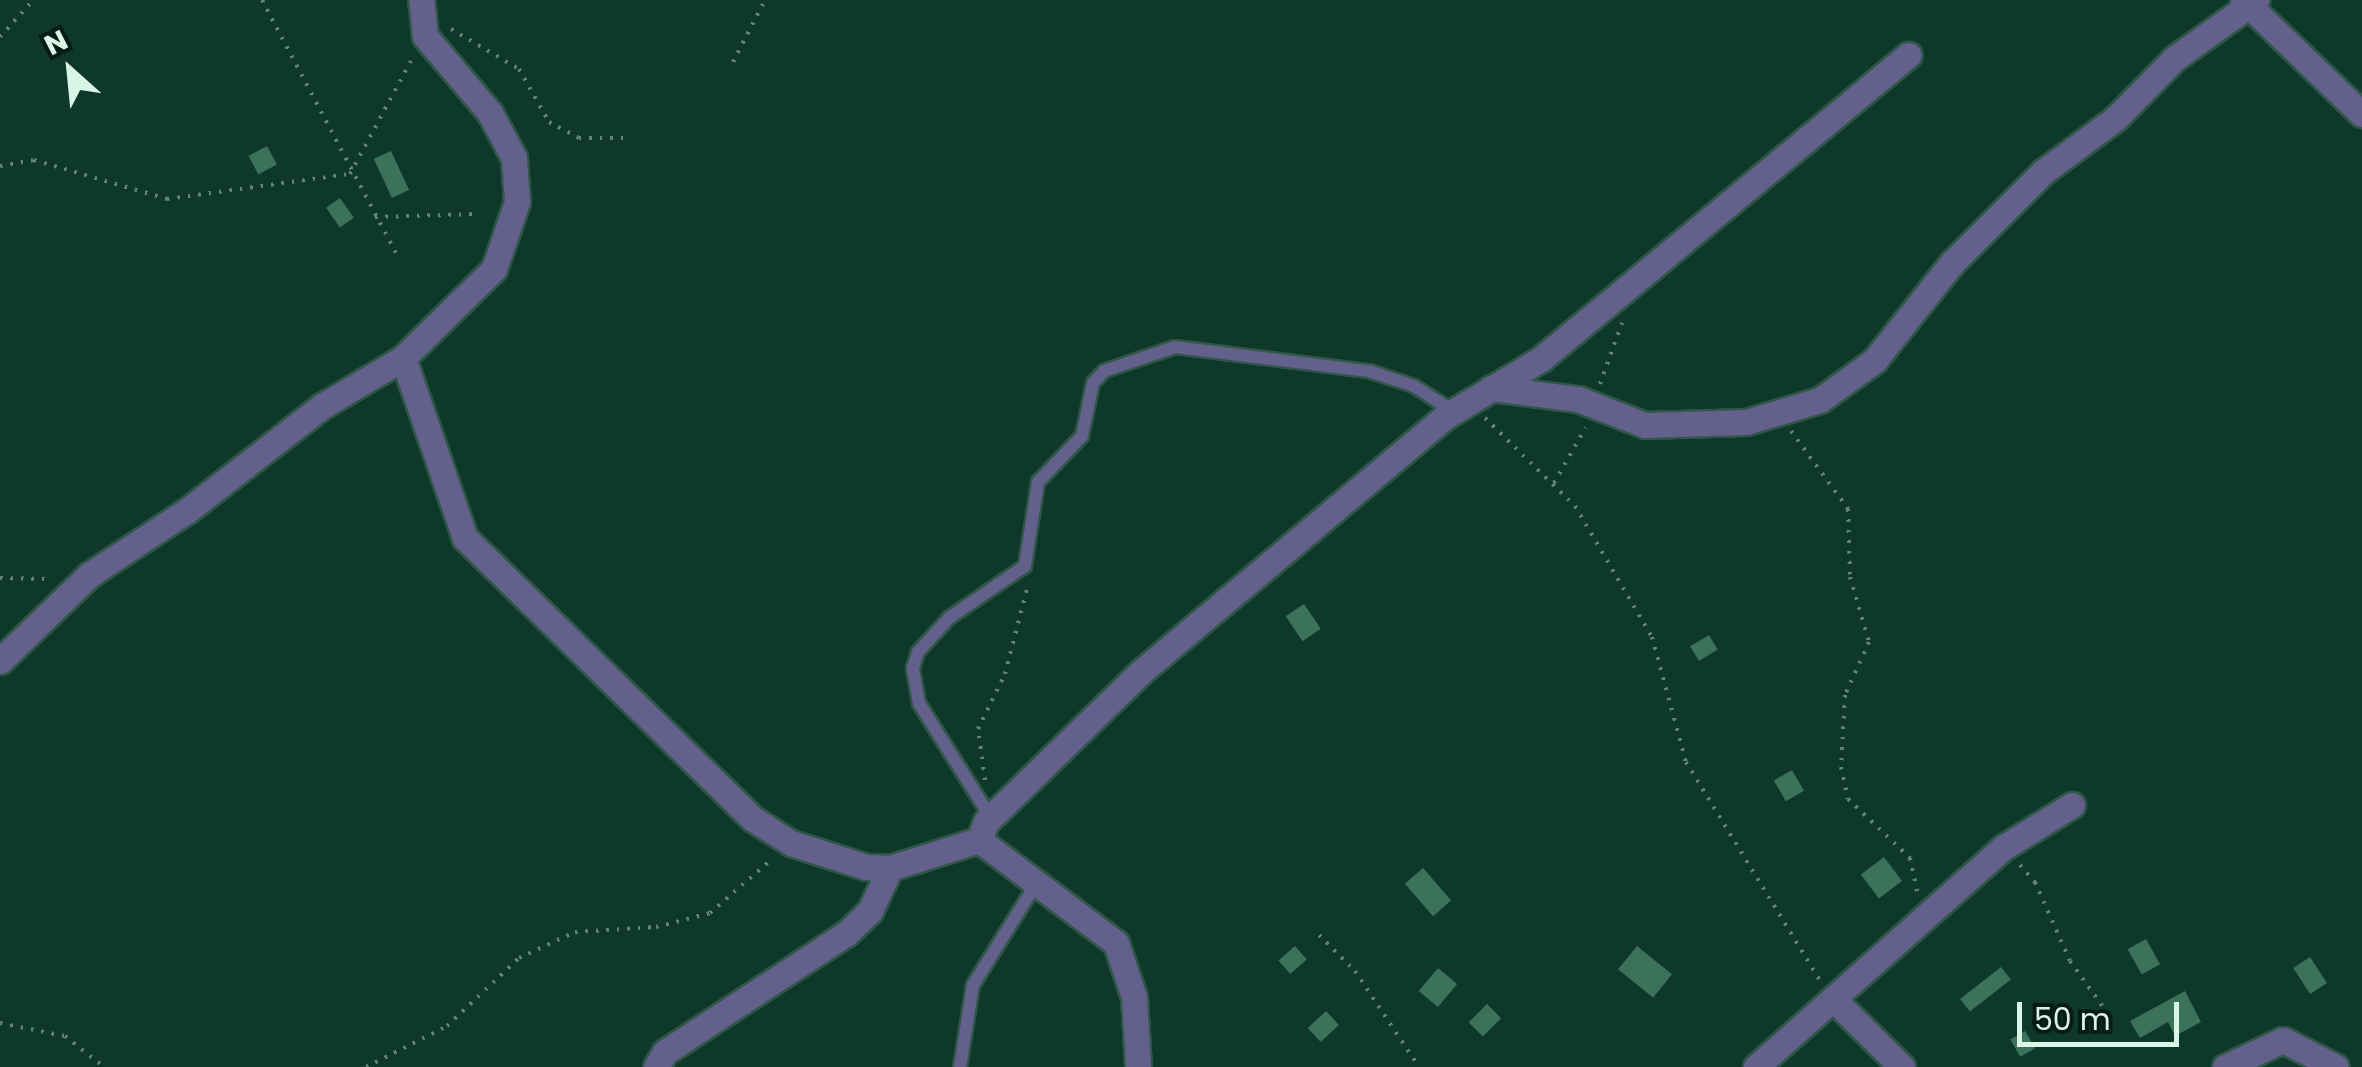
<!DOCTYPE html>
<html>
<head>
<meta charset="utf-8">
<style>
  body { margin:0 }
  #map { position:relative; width:2362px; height:1067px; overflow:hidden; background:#0e3829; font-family:Poppins,sans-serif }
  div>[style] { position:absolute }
  .building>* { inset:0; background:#3c715c; transform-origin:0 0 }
  .path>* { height:4px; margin-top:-2px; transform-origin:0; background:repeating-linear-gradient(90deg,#618577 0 2.5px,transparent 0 10.5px) }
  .roads { filter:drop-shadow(2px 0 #2f5648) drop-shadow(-2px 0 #2f5648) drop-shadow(0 2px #2f5648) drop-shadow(0 -2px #2f5648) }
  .lane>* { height:12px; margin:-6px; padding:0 6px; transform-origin:6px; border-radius:6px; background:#63618c }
  .street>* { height:25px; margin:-12.5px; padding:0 12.5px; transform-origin:12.5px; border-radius:12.5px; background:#63618c }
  span { translate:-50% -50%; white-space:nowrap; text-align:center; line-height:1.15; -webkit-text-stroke:8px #061c14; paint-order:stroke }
  .north { position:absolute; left:20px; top:20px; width:100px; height:100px; -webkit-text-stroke:8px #061c14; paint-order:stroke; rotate:333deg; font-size:28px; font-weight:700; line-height:40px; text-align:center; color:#daf5e8 }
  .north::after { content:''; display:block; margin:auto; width:35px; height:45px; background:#daf5e8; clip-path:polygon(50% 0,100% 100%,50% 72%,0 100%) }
  .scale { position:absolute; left:2017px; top:1002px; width:162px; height:45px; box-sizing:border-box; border:5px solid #daf5e8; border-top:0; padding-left:12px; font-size:30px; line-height:35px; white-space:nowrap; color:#daf5e8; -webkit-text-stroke:8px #061c14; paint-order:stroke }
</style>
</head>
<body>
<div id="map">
  <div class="building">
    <i style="left:267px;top:146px;width:21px;height:21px;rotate:62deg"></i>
    <i style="left:391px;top:151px;width:43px;height:19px;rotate:65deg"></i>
    <i style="left:340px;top:198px;width:24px;height:17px;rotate:55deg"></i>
    <i style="left:1304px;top:604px;width:30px;height:22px;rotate:56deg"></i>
    <i style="left:1709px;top:635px;width:17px;height:22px;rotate:59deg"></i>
    <i style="left:1792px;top:770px;width:24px;height:21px;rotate:60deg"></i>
    <i style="left:1884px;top:857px;width:30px;height:29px;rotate:53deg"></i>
    <i style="left:1423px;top:868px;width:43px;height:24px;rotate:49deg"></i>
    <i style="left:2146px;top:939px;width:29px;height:21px;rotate:61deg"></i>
    <i style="left:1295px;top:946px;width:18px;height:22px;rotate:49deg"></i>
    <i style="left:1637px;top:946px;width:45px;height:30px;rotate:39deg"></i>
    <i style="left:2310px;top:957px;width:31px;height:20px;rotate:57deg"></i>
    <i style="left:2001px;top:967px;width:16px;height:52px;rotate:52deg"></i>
    <i style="left:1438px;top:968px;width:25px;height:30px;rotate:40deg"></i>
    <i style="clip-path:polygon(2185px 991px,2201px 1022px,2175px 1036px,2168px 1022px,2140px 1038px,2130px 1021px)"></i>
    <i style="left:1487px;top:1004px;width:20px;height:26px;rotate:45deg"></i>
    <i style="left:1326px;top:1011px;width:19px;height:25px;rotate:47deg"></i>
    <i style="left:2025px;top:1031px;width:20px;height:17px;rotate:60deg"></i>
  </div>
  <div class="path">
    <i style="left:262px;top:0;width:293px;rotate:62.1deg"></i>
    <i style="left:451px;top:29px;width:79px;rotate:30.5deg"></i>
    <i style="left:519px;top:69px;width:61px;rotate:60.5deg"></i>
    <i style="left:549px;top:122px;width:34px;rotate:28deg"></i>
    <i style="left:579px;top:138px;width:48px"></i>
    <i style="left:0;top:37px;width:50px;rotate:-48.3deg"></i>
    <i style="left:733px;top:62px;width:70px;rotate:-62.7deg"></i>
    <i style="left:0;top:166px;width:35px;rotate:-10deg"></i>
    <i style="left:34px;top:160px;width:139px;rotate:16.3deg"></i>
    <i style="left:167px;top:199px;width:185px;rotate:-7.8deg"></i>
    <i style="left:350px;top:174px;width:131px;rotate:-61.7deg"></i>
    <i style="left:375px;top:217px;width:103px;rotate:-1.7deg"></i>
    <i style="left:1600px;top:384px;width:65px;rotate:-70.2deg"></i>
    <i style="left:1485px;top:418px;width:126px;rotate:44.4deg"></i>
    <i style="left:1575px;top:506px;width:152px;rotate:59.6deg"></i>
    <i style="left:1652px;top:637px;width:130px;rotate:74.8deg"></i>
    <i style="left:1686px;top:762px;width:257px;rotate:58.5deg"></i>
    <i style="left:1791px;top:431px;width:97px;rotate:53.8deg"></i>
    <i style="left:1848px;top:509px;width:68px;rotate:88.3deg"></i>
    <i style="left:1850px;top:577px;width:68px;rotate:73.7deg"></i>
    <i style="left:1869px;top:642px;width:58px;rotate:114.4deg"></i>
    <i style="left:1845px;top:695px;width:72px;rotate:93.2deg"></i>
    <i style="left:1841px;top:767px;width:33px;rotate:78deg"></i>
    <i style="left:1848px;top:799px;width:86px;rotate:43.6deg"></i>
    <i style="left:1910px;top:858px;width:34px;rotate:78deg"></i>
    <i style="left:1554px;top:483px;width:64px;rotate:-60.3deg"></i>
    <i style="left:0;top:578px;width:50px;rotate:1.1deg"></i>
    <i style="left:985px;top:780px;width:51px;rotate:-97.8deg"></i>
    <i style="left:978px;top:729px;width:61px;rotate:-63.9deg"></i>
    <i style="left:1005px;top:674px;width:92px;rotate:-75.5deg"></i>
    <i style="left:2020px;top:865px;width:23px;rotate:49deg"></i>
    <i style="left:2035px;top:882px;width:86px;rotate:66.1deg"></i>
    <i style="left:2070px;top:961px;width:57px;rotate:54.3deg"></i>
    <i style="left:1319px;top:935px;width:51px;rotate:45deg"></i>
    <i style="left:1355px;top:971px;width:115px;rotate:56.3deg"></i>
    <i style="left:0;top:1023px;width:66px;rotate:11.3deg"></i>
    <i style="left:65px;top:1036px;width:50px;rotate:38.5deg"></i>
    <i style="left:366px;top:1067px;width:91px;rotate:-26.8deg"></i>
    <i style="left:447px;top:1026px;width:99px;rotate:-43.4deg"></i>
    <i style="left:519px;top:958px;width:62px;rotate:-24.9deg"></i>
    <i style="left:575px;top:932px;width:81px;rotate:-3.5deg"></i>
    <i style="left:656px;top:927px;width:56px;rotate:-14.5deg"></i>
    <i style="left:710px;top:913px;width:82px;rotate:-41.1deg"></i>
  </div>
  <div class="roads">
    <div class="lane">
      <i style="left:991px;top:818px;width:136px;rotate:-122.1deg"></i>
      <i style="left:919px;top:703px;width:36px;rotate:-100deg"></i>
      <i style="left:913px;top:668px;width:17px;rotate:-73deg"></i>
      <i style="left:918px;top:652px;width:46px;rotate:-47.6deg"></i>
      <i style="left:949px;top:618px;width:92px;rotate:-34.4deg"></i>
      <i style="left:1025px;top:566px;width:85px;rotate:-81.2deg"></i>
      <i style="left:1038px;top:482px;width:64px;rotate:-46.3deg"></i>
      <i style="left:1082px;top:436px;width:54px;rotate:-78.3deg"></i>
      <i style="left:1093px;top:383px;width:16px;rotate:-47deg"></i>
      <i style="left:1104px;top:371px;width:75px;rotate:-18.7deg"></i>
      <i style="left:1175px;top:347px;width:195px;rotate:7.1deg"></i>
      <i style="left:1369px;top:371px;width:47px;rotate:18.4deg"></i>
      <i style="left:1414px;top:386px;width:46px;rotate:32.7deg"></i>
      <i style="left:960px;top:1067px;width:83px;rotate:-81deg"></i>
      <i style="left:973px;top:985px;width:115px;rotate:-58.1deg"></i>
    </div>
    <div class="street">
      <i style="left:2243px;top:0;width:165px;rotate:43.8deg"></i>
      <i style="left:403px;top:358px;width:190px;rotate:71deg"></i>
      <i style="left:465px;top:538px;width:402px;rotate:44.3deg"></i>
      <i style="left:753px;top:819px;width:45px;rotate:32.3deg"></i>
      <i style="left:791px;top:843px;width:79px;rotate:17.7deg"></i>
      <i style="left:866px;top:867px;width:24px;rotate:2deg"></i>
      <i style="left:890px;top:868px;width:93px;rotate:-17.5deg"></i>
      <i style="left:979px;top:840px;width:171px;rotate:36.9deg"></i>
      <i style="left:1116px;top:943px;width:57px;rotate:71.6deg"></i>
      <i style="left:1134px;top:997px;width:70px;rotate:86.7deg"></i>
      <i style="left:1491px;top:388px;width:88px;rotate:7.2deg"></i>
      <i style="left:1578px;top:399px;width:72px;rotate:21.2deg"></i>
      <i style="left:1645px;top:425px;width:101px;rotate:-1.7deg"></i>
      <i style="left:1746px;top:422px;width:77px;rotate:-16.6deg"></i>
      <i style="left:1820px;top:400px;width:68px;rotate:-36deg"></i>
      <i style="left:1875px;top:360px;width:124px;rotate:-51.6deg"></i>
      <i style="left:1952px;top:263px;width:129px;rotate:-45deg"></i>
      <i style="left:2043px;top:172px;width:91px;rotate:-36.5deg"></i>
      <i style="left:2116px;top:118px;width:84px;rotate:-45.5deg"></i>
      <i style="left:2175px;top:58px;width:100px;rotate:-35.6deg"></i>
      <i style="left:0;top:661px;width:124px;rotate:-44deg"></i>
      <i style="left:89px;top:575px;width:118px;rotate:-33.3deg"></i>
      <i style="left:188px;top:510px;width:170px;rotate:-37.8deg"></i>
      <i style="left:322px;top:406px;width:94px;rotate:-30.7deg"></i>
      <i style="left:403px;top:358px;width:127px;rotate:-44.4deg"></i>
      <i style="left:494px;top:269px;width:71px;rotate:-71.1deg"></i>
      <i style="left:517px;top:202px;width:44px;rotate:-93.9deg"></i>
      <i style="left:514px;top:158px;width:51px;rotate:-118.1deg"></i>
      <i style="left:490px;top:113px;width:101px;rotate:-130.2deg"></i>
      <i style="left:425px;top:36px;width:36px;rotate:-96deg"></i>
      <i style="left:979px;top:840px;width:19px;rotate:-69deg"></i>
      <i style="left:986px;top:822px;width:217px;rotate:-44.1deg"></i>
      <i style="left:1142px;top:671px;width:397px;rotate:-40deg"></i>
      <i style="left:1446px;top:416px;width:111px;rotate:-31deg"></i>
      <i style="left:1541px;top:359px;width:477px;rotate:-39.6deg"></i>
      <i style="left:1833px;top:999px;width:97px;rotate:44.6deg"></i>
      <i style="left:656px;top:1067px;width:17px;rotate:-59deg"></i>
      <i style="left:665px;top:1052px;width:217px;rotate:-33.2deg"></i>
      <i style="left:847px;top:933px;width:32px;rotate:-44deg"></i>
      <i style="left:870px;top:911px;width:47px;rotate:-65.1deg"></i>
      <i style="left:1756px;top:1067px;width:332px;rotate:-41.6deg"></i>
      <i style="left:2004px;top:847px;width:80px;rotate:-31.7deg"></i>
      <i style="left:2225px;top:1067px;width:64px;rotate:-25deg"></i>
      <i style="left:2283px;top:1040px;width:59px;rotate:27deg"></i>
    </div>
  </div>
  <div class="north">N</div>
  <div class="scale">50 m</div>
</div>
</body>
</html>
